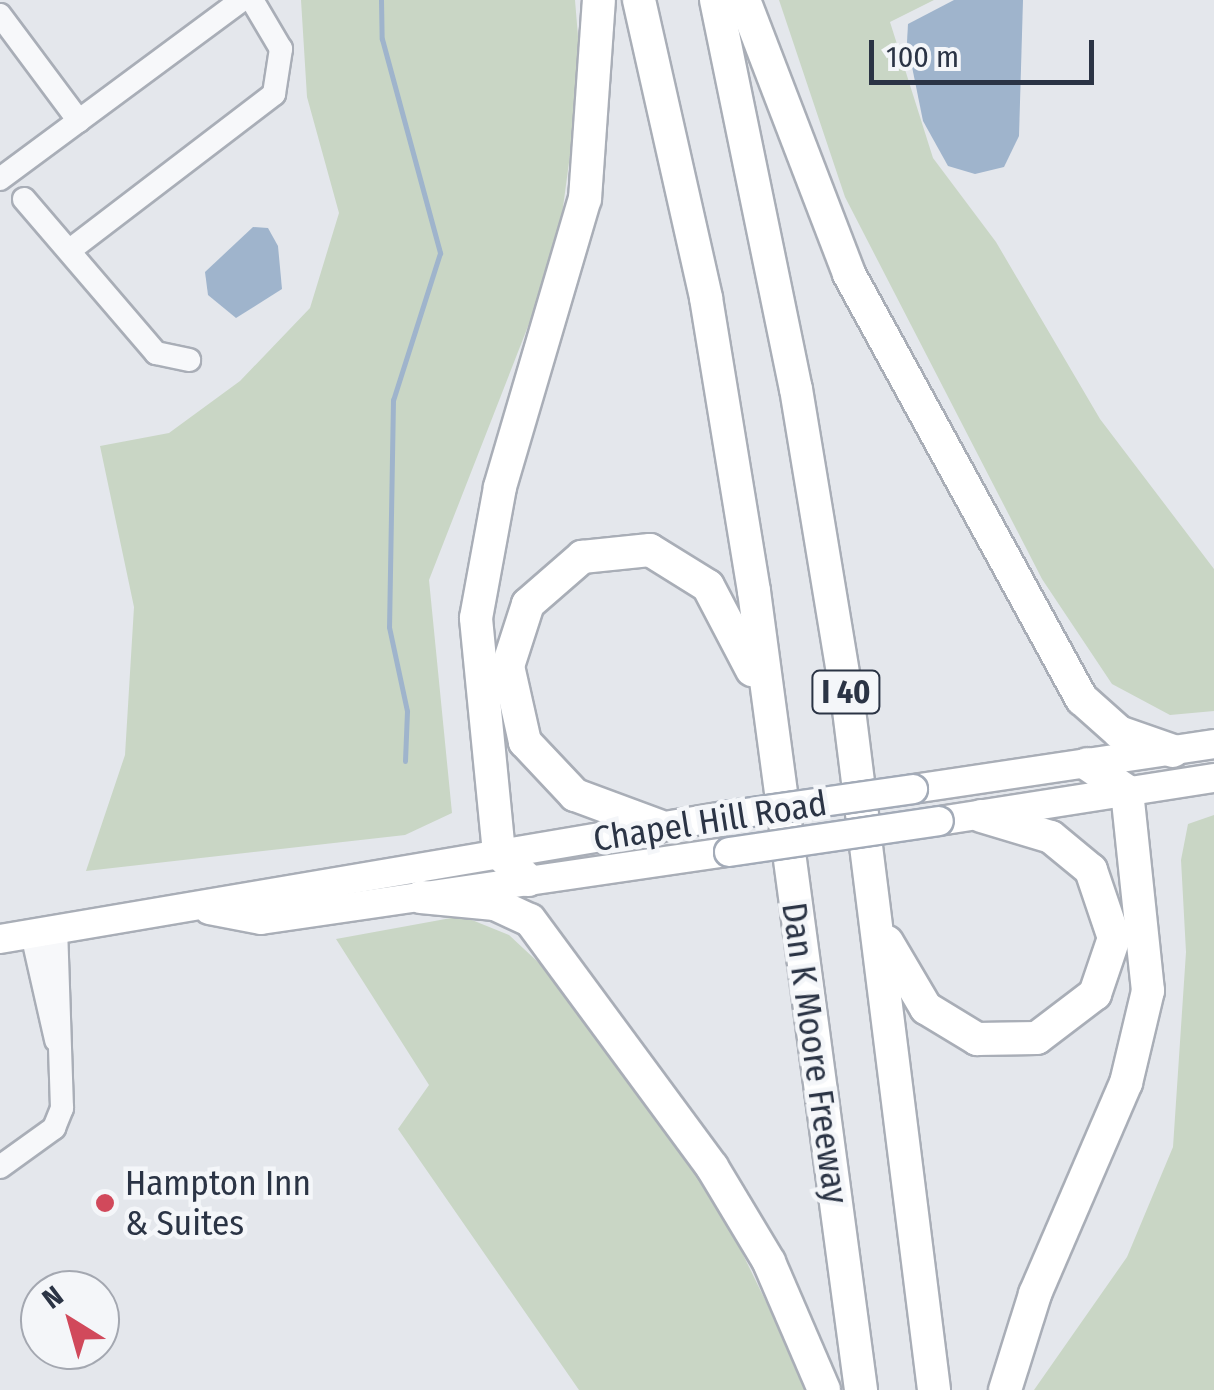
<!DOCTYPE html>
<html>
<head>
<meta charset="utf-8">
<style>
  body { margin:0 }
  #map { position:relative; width:1214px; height:1390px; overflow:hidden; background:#e4e7ec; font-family:"Fira Sans Condensed",sans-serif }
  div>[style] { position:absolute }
  .green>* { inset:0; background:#c9d6c5 }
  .water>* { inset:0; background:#9fb4cc }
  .stream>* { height:5px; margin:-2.5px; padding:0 2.5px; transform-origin:2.5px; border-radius:2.5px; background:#9fb4cc }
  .roads { filter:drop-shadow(2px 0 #a9aeb7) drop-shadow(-2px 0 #a9aeb7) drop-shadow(0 2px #a9aeb7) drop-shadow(0 -2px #a9aeb7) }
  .minor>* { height:22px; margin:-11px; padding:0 11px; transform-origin:11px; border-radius:11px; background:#f7f8fa }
  .major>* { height:28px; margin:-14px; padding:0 14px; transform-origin:14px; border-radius:14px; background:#fff }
  .highway>* { height:32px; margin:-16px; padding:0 16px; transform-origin:16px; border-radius:16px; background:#fff }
  .bridges { filter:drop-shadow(2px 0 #a3abb8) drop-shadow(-2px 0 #a3abb8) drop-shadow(0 2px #a3abb8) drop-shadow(0 -2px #a3abb8) }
  .major-bridge>* { height:28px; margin:-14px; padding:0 14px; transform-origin:14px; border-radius:14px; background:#fff }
  .dots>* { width:28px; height:28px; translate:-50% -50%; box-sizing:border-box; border:5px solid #f4f6f9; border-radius:50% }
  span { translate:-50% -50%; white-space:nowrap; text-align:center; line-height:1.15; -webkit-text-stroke:9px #f4f6f9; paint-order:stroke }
  .shield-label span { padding:2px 8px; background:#f4f6f9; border:2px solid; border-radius:8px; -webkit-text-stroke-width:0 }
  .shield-label { font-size:32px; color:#2b3445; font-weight:700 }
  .street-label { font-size:35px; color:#2b3445 }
  .poi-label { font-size:35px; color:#2b3445 }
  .left { translate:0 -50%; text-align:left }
  .north { position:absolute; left:20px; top:1270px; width:100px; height:100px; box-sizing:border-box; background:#f4f6f9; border:2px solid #a4a8b1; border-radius:50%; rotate:323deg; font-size:28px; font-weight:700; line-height:40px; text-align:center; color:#2b3445 }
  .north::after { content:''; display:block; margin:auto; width:35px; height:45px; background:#d1495b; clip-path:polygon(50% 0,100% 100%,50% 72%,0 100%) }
  .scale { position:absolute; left:869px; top:40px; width:225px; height:45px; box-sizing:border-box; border:5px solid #2b3445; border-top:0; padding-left:12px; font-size:30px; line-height:35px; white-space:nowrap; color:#2b3445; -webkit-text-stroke:8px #f4f6f9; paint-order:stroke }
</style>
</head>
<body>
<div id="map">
  <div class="green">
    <i style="clip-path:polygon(301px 0,575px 0,581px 73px,557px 252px,429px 580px,452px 813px,405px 835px,86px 871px,125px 755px,134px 607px,100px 446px,169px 433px,240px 381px,310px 308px,339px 213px,307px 97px)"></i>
    <i style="clip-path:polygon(779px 0,934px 0,890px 22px,933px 158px,996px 242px,1100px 419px,1214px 569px,1214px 711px,1170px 715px,1112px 684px,1042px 579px,845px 197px)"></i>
    <i style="clip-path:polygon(1214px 815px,1214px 1390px,1034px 1390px,1127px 1257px,1173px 1147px,1186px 952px,1181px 860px,1188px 824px)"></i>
    <i style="clip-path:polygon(462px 916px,509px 935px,553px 976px,713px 1193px,809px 1390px,579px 1390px,398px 1129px,429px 1085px,336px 939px)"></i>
  </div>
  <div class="water">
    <i style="clip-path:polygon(954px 0,1023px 0,1019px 136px,1004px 167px,975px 174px,948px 166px,923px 121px,907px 42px,908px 24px)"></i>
    <i style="clip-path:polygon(253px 227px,268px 228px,278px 246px,282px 289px,236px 318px,208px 295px,205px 272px)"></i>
  </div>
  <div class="stream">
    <i style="left:381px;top:0;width:39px;rotate:89deg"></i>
    <i style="left:382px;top:39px;width:222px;rotate:74.8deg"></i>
    <i style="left:440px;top:253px;width:154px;rotate:107.7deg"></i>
    <i style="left:393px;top:400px;width:227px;rotate:91deg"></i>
    <i style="left:389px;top:627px;width:86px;rotate:77.9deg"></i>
    <i style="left:407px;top:711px;width:50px;rotate:92.3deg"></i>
  </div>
  <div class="roads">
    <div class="minor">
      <i style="left:0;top:15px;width:132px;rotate:53.3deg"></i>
      <i style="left:0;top:179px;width:301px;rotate:-36.5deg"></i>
      <i style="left:24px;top:199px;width:203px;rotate:49.4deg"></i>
      <i style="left:156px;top:353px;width:34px;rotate:12deg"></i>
      <i style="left:70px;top:250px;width:257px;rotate:-37.4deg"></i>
      <i style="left:274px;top:94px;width:46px;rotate:-81.2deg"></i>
      <i style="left:281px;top:49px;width:57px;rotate:-120.6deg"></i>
      <i style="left:32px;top:934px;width:109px;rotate:77.2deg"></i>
      <i style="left:0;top:1167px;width:67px;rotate:-35.8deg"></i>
      <i style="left:54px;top:1128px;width:22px;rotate:-68deg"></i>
      <i style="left:62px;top:1108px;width:177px;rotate:-91.9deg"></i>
    </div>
    <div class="major">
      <i style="left:913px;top:789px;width:304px;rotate:-8.5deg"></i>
      <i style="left:939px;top:821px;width:278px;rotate:-8.9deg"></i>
      <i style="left:209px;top:910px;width:53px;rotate:10.9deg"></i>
      <i style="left:261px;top:920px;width:473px;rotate:-8.3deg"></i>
      <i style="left:0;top:939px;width:734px;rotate:-9.64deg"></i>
    </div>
    <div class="highway">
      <i style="left:639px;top:0;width:305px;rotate:77.3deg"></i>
      <i style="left:706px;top:298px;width:297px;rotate:80.7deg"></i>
      <i style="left:754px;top:591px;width:806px;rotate:82.37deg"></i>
      <i style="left:716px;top:0;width:397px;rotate:78.4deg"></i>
      <i style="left:796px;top:389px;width:317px;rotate:80.6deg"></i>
      <i style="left:848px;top:702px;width:693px;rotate:82.87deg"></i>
      <i style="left:744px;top:0;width:293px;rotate:69deg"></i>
      <i style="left:849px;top:274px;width:485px;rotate:61.3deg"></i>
      <i style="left:1082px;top:699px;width:50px;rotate:41.7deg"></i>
      <i style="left:1119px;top:732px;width:57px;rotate:19.4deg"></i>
      <i style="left:659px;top:826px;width:90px;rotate:-159.7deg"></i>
      <i style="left:575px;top:795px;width:73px;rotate:-133.3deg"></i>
      <i style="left:525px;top:742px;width:78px;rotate:-102.6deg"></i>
      <i style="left:508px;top:666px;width:65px;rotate:-72.1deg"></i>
      <i style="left:528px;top:604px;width:72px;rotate:-41deg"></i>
      <i style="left:582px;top:557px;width:68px;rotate:-5.9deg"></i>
      <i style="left:650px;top:550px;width:68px;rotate:31.8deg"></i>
      <i style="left:708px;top:586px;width:95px;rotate:62.4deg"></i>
      <i style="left:528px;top:880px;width:40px;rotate:-137deg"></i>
      <i style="left:499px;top:853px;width:236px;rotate:-95.6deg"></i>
      <i style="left:476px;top:618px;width:133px;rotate:-79.6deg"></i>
      <i style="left:500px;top:487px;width:300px;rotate:-73.6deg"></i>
      <i style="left:585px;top:199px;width:199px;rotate:-86deg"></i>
      <i style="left:421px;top:897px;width:74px;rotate:5.4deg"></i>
      <i style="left:495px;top:904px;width:38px;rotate:25deg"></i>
      <i style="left:530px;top:920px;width:307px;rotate:53.6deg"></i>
      <i style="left:712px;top:1167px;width:111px;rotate:59deg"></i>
      <i style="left:769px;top:1262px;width:139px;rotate:66.7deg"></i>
      <i style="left:887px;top:942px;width:77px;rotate:59.4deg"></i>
      <i style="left:926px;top:1008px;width:60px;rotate:31.3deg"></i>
      <i style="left:977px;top:1039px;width:60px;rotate:-1deg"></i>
      <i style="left:1037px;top:1038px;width:73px;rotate:-37.2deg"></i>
      <i style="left:1095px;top:994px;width:59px;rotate:-71.3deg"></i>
      <i style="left:1114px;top:938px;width:72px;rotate:-108.7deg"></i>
      <i style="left:1091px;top:870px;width:52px;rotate:-140.5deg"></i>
      <i style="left:1051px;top:837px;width:73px;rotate:-163.3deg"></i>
      <i style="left:1005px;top:1390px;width:101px;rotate:-72.6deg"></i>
      <i style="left:1035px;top:1294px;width:230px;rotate:-66.7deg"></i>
      <i style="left:1126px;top:1083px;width:95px;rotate:-76.6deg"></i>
      <i style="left:1148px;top:991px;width:201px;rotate:-96deg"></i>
      <i style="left:1127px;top:791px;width:48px;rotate:-146deg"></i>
    </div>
  </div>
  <div class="bridges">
    <div class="major-bridge">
      <i style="left:724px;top:816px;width:191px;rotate:-8.1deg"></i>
      <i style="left:729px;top:852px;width:212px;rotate:-8.4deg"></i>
    </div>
  </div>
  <div class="dots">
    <i style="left:105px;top:1203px;background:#d1495b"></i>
  </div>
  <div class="shield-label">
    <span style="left:846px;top:692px">I 40</span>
  </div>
  <div class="street-label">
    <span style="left:710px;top:821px;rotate:-9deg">Chapel Hill Road</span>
    <span style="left:815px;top:1053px;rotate:82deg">Dan K Moore Freeway</span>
  </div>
  <div class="poi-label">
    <span class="left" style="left:125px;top:1203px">Hampton Inn<br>&amp; Suites</span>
  </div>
  <div class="north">N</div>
  <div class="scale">100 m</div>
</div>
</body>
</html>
